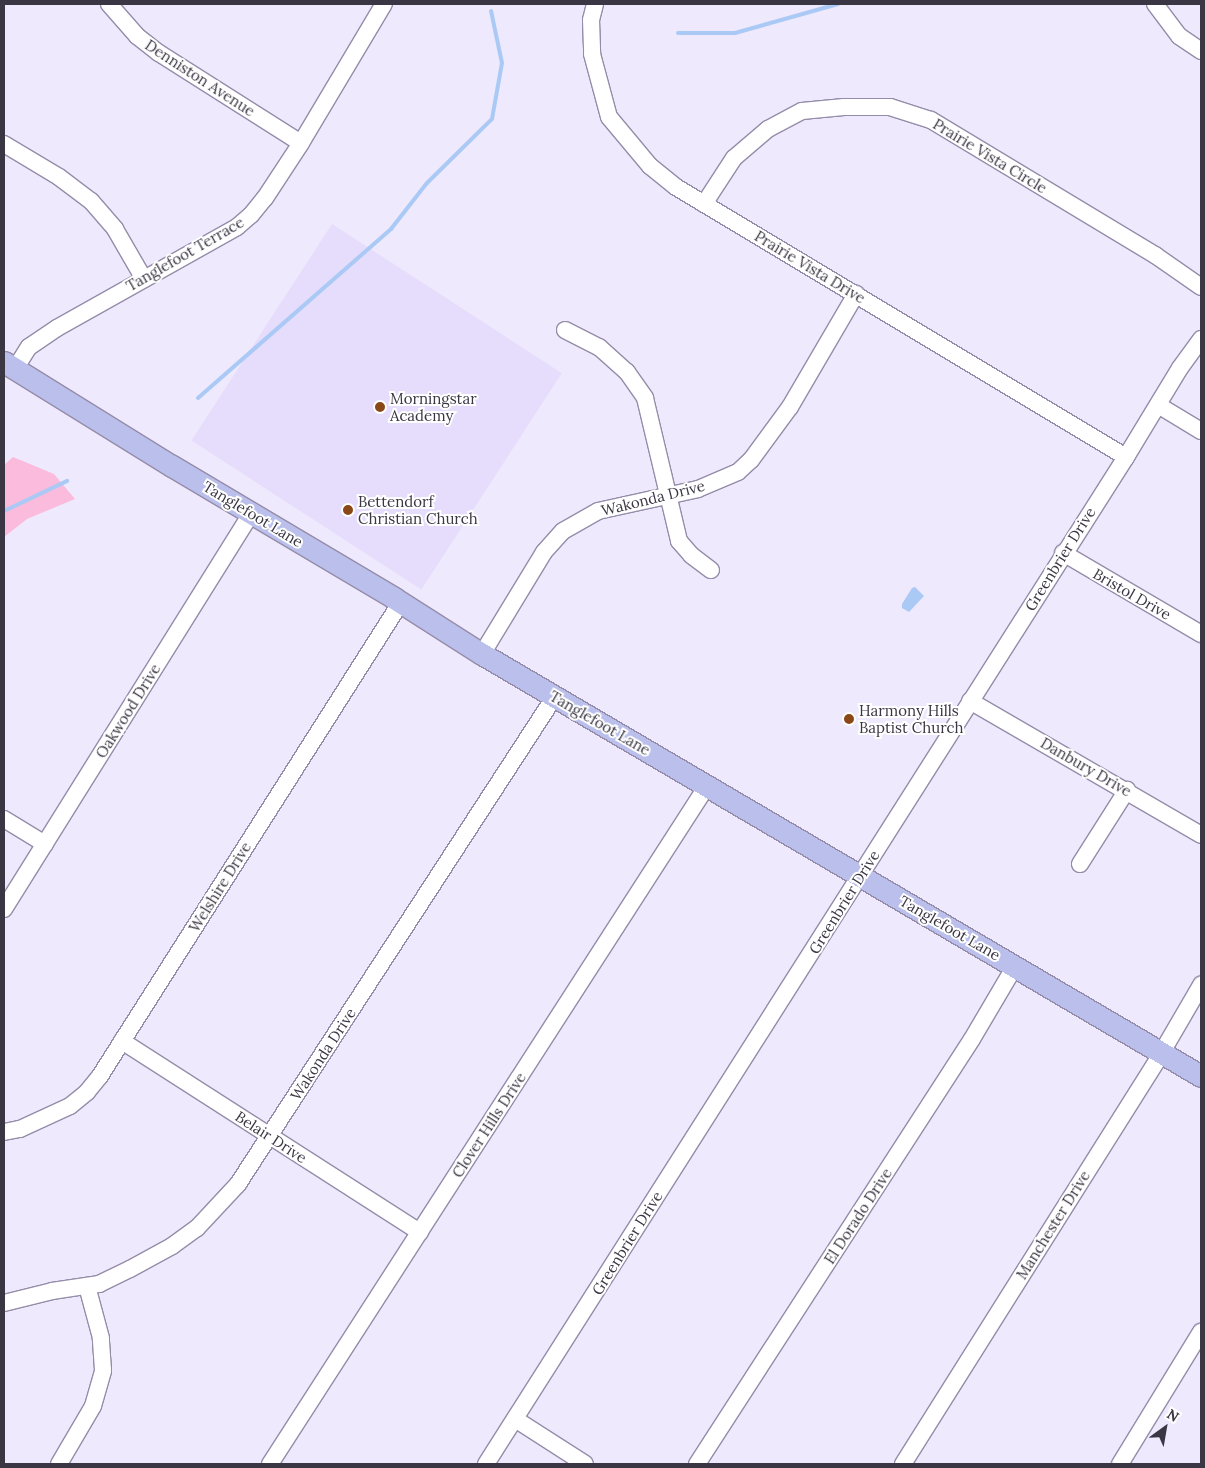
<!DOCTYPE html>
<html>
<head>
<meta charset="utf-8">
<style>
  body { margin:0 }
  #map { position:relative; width:1205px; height:1468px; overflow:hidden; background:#efe9fd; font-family:Lora,serif }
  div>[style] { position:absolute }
  .built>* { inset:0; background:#e6dcfb; transform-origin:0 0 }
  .green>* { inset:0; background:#fabbdd }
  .water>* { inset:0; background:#aacaf5 }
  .stream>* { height:4px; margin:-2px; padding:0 2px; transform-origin:2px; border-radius:2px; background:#aacaf5 }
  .roads { filter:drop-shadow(1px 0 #958ca9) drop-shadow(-1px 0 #958ca9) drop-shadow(0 1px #958ca9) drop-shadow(0 -1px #958ca9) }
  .minor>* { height:16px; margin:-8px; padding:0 8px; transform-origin:8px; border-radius:8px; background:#fff }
  .major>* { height:21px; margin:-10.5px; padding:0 10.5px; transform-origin:10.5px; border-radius:10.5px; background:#babfec }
  .dots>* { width:14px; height:14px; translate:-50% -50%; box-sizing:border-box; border:2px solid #fff; border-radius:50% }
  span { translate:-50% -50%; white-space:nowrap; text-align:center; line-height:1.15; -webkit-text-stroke:4px #fff; paint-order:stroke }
  .street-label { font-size:15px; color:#3a3643 }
  .poi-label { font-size:15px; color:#3a3643 }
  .left { translate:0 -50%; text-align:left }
  .frame { position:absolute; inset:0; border:5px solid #3a3643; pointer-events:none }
  .north { position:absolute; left:1140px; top:1403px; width:50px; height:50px; -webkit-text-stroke:4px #fff; paint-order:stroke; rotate:32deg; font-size:14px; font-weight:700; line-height:20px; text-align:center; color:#3a3643 }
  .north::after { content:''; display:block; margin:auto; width:18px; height:22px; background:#3a3643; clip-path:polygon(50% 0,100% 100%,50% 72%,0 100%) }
</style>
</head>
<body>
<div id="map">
  <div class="built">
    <i style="left:332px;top:224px;width:274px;height:258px;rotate:33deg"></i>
  </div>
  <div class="green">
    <i style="clip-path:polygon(13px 457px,54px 474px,75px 499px,27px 519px,4px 537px,4px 465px)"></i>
  </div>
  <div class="water">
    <i style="clip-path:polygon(915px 587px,924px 596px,909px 612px,902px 608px,902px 604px,912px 588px)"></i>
  </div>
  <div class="stream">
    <i style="left:678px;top:33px;width:57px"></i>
    <i style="left:735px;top:33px;width:107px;rotate:-15.7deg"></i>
    <i style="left:198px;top:398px;width:257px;rotate:-41.2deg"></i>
    <i style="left:391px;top:229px;width:58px;rotate:-52deg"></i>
    <i style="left:427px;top:183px;width:91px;rotate:-44.6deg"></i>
    <i style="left:492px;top:119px;width:57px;rotate:-79.9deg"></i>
    <i style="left:502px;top:63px;width:53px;rotate:-101.9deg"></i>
    <i style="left:4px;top:511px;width:70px;rotate:-25.5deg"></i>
  </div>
  <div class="roads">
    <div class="minor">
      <i style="left:109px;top:4px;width:43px;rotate:48.8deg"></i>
      <i style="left:137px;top:36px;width:28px;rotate:38deg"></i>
      <i style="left:159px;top:53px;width:168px;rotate:32.4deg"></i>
      <i style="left:595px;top:4px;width:16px;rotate:104deg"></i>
      <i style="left:591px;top:20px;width:34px;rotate:88deg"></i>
      <i style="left:592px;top:54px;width:65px;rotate:74.9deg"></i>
      <i style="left:609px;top:117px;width:64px;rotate:50.1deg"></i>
      <i style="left:650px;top:166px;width:33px;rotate:39deg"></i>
      <i style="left:676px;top:187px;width:525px;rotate:30.96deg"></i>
      <i style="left:1155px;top:4px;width:40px;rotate:53deg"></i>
      <i style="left:1179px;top:36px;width:27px;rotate:34deg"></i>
      <i style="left:4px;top:144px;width:64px;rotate:31deg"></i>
      <i style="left:59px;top:177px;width:40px;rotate:37deg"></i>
      <i style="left:91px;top:201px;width:37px;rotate:49deg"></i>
      <i style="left:115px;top:229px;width:58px;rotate:59.9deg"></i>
      <i style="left:704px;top:204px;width:55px;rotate:-56.9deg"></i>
      <i style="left:734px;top:158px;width:45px;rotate:-40.5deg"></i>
      <i style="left:768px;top:129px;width:38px;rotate:-28deg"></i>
      <i style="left:802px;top:111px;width:42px;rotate:-5.4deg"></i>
      <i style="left:844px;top:107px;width:46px"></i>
      <i style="left:890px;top:107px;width:43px;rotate:17.6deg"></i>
      <i style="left:931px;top:120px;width:262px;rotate:31.1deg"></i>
      <i style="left:1155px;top:255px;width:56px;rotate:34.8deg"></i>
      <i style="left:565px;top:330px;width:38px;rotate:27deg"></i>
      <i style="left:599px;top:347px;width:38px;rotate:42deg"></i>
      <i style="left:627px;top:372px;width:32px;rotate:55deg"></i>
      <i style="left:645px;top:398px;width:147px;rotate:76.6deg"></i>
      <i style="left:679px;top:541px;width:18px;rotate:49deg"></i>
      <i style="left:691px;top:555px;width:25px;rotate:37deg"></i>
      <i style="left:15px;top:369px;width:26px;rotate:-58deg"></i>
      <i style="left:29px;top:347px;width:34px;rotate:-34deg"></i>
      <i style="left:57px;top:328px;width:206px;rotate:-29.3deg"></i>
      <i style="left:237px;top:227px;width:18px;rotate:-41deg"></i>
      <i style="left:251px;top:215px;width:22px;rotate:-51deg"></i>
      <i style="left:265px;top:198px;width:66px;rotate:-56.8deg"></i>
      <i style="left:301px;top:143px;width:162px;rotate:-59.2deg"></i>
      <i style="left:1158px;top:405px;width:50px;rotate:31.2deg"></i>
      <i style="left:1063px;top:553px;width:160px;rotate:30.4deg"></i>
      <i style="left:482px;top:654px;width:119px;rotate:-58.7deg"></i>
      <i style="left:544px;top:552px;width:28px;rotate:-48deg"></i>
      <i style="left:563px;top:531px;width:40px;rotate:-29.7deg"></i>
      <i style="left:598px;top:511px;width:102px;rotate:-12.4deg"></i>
      <i style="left:698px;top:489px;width:43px;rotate:-23deg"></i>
      <i style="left:738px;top:472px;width:18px;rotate:-43deg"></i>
      <i style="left:751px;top:460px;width:66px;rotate:-53.7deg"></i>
      <i style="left:790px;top:407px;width:131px;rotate:-59.7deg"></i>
      <i style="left:970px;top:701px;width:267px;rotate:30.1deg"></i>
      <i style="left:4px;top:819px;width:48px;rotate:31.4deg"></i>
      <i style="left:1080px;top:864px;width:88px;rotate:-57.6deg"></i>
      <i style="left:4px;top:909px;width:467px;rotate:-58deg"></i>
      <i style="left:122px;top:1041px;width:354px;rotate:32.7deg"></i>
      <i style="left:4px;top:1132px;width:16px;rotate:-11deg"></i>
      <i style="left:20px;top:1129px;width:55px;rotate:-24.7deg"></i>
      <i style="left:70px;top:1106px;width:22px;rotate:-39deg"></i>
      <i style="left:87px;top:1092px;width:21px;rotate:-51deg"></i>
      <i style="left:100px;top:1076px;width:561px;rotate:-57.58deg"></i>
      <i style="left:4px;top:1303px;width:49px;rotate:-14deg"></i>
      <i style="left:52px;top:1291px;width:48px;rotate:-8.5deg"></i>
      <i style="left:99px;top:1284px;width:34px;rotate:-26deg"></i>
      <i style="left:130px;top:1269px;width:48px;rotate:-28.7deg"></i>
      <i style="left:172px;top:1246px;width:31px;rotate:-36deg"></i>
      <i style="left:197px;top:1228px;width:60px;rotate:-47deg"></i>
      <i style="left:238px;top:1184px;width:582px;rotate:-56.99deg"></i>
      <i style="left:515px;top:1419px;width:83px;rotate:32.7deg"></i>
      <i style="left:59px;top:1464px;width:67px;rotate:-59.6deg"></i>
      <i style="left:93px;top:1406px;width:37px;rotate:-74deg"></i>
      <i style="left:103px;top:1370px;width:32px;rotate:-94deg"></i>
      <i style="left:101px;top:1338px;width:54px;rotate:-105.1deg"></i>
      <i style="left:270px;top:1464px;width:807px;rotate:-57.2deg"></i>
      <i style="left:486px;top:1464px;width:1193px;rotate:-57.56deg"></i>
      <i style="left:1126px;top:457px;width:104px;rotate:-58.8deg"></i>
      <i style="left:1180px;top:368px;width:36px;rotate:-54deg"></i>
      <i style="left:697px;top:1464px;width:506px;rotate:-57.09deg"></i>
      <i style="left:972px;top:1039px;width:85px;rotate:-59.5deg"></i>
      <i style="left:903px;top:1464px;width:487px;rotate:-57.8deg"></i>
      <i style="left:1162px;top:1052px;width:78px;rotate:-59.8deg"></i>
      <i style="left:1120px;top:1464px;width:155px;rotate:-58.5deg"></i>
    </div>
    <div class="major">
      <i style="left:4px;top:362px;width:198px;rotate:31.8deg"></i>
      <i style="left:172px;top:466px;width:258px;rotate:30.7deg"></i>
      <i style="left:394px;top:598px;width:104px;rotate:32.5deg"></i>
      <i style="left:482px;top:654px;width:834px;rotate:30.41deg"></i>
    </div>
  </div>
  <div class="dots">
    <i style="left:380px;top:407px;background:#8a4816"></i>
    <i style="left:348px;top:510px;background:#8a4816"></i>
    <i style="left:849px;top:719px;background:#8a4816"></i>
  </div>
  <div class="street-label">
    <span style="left:200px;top:78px;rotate:33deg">Denniston Avenue</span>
    <span style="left:990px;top:156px;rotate:31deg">Prairie Vista Circle</span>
    <span style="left:185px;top:254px;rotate:-30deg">Tanglefoot Terrace</span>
    <span style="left:810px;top:267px;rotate:31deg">Prairie Vista Drive</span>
    <span style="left:653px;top:498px;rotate:-14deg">Wakonda Drive</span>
    <span style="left:253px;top:514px;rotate:31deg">Tanglefoot Lane</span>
    <span style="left:1060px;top:559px;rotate:-58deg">Greenbrier Drive</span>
    <span style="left:1132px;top:594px;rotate:30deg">Bristol Drive</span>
    <span style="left:128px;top:711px;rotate:-58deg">Oakwood Drive</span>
    <span style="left:600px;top:723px;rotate:30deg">Tanglefoot Lane</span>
    <span style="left:1086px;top:767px;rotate:30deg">Danbury Drive</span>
    <span style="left:220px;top:887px;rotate:-58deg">Welshire Drive</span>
    <span style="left:844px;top:902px;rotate:-58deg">Greenbrier Drive</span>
    <span style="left:950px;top:928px;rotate:30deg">Tanglefoot Lane</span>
    <span style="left:323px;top:1054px;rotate:-57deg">Wakonda Drive</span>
    <span style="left:489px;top:1125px;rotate:-57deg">Clover Hills Drive</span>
    <span style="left:271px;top:1137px;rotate:33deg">Belair Drive</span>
    <span style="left:858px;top:1216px;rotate:-57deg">El Dorado Drive</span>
    <span style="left:1053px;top:1225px;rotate:-58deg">Manchester Drive</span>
    <span style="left:627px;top:1243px;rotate:-58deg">Greenbrier Drive</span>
  </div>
  <div class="poi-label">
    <span class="left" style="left:390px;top:407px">Morningstar<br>Academy</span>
    <span class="left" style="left:358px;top:510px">Bettendorf<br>Christian Church</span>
    <span class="left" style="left:859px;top:719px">Harmony Hills<br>Baptist Church</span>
  </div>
  <div class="frame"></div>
  <div class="north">N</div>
</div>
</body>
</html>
